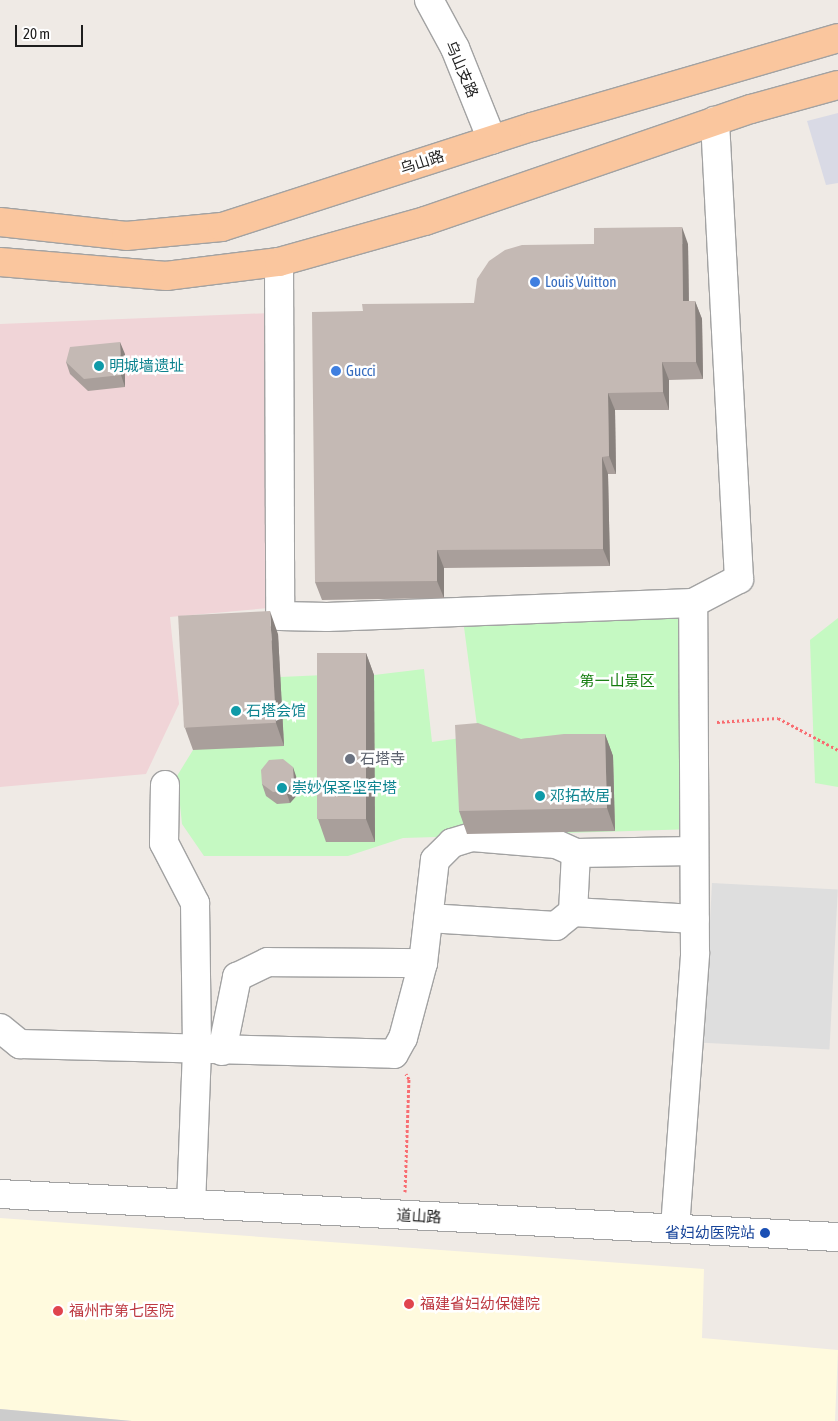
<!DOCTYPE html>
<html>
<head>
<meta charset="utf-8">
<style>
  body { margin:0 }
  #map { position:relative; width:838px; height:1421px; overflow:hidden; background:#efeae5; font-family:"Asap Condensed","Noto Sans SC",sans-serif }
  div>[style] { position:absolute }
  .commercial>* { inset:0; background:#f0d4d7 }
  .education>* { inset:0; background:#fffade }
  .religious>* { inset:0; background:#ccc }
  .park>* { inset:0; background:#c5f9c2 }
  .parking>* { inset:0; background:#dedede; transform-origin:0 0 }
  .plaza>* { inset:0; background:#d9dae5 }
  .path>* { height:3px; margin-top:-1.5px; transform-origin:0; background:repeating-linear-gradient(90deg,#f86d71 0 2.5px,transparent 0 5px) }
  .roads { filter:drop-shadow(1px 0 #a2a2a2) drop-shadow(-1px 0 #a2a2a2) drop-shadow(0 1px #a2a2a2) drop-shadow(0 -1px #a2a2a2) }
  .minor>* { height:28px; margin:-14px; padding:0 14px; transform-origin:14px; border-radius:14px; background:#fff }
  .major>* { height:28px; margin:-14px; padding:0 14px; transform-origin:14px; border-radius:14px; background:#fac69e }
  .wall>* { inset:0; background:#a99f9b }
  .shaded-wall>* { inset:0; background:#89827e }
  .building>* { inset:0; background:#c4b9b4; transform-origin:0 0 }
  .dots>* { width:14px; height:14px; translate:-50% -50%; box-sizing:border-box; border:2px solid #fff; border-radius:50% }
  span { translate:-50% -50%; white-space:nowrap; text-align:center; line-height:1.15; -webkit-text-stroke:5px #fff; paint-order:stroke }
  .street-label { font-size:15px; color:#1e1e1e }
  .shop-label { font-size:15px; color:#366cbe }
  .left { translate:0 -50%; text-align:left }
  .culture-label { font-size:15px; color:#0d838f }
  .park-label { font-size:15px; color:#137c0d }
  .worship-label { font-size:15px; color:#5b616d }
  .transit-label { font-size:15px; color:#164399 }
  .right { translate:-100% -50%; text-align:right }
  .health-label { font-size:15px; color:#be3a42 }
  .scale { position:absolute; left:15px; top:25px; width:68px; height:22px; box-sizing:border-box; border:2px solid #1e1e1e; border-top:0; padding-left:6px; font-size:15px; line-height:18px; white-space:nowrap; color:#1e1e1e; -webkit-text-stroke:4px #fff; paint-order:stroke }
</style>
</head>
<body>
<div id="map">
  <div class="commercial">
    <i style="clip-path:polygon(270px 313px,269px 608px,170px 617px,179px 704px,146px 774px,0 787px,0 324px)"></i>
  </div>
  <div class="education">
    <i style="clip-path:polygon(0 1218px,704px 1269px,702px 1338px,838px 1350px,835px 1421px,132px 1421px,0 1409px)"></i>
  </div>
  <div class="religious">
    <i style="clip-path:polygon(0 1409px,132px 1421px,0 1421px)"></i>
  </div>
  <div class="park">
    <i style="clip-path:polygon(693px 603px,695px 829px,403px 838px,348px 856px,204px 856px,182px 824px,177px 776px,193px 750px,280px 677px,325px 675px,326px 841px,374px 842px,374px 675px,424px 669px,432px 742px,461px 738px,478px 733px,462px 612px)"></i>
    <i style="clip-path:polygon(838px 618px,838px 787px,815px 783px,810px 640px)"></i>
  </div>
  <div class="parking">
    <i style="left:712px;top:883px;width:126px;height:160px;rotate:3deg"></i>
  </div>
  <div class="plaza">
    <i style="clip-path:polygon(838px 113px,838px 183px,826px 185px,807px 121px)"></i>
  </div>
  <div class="path">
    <i style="left:717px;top:722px;width:61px;rotate:-3.8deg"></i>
    <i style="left:778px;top:718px;width:68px;rotate:28.1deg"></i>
    <i style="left:405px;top:1192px;width:113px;rotate:-88deg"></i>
    <i style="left:409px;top:1079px;width:6px;rotate:-121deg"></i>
  </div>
  <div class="roads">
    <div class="minor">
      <i style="left:429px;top:0;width:55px;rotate:61.6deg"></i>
      <i style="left:455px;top:48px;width:99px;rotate:68.1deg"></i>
      <i style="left:279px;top:262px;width:354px;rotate:89.8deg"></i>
      <i style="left:280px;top:616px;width:47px;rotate:1.2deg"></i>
      <i style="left:327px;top:617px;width:366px;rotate:-2.2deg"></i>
      <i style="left:693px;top:603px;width:52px;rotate:-27.6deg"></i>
      <i style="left:739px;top:579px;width:459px;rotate:-93deg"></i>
      <i style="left:165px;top:785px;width:58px;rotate:91deg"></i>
      <i style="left:164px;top:843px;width:68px;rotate:62.7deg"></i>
      <i style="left:195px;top:903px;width:147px;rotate:89.2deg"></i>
      <i style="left:197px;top:1050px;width:154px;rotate:92.2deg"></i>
      <i style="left:576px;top:853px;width:118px;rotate:-1deg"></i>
      <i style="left:573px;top:912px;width:122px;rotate:3.3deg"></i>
      <i style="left:0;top:1028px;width:26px;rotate:39deg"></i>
      <i style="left:20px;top:1044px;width:374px;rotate:1.5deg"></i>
      <i style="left:394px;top:1054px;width:18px;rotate:-61deg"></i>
      <i style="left:403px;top:1038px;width:78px;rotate:-75.1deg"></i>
      <i style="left:423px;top:963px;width:104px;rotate:-83.4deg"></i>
      <i style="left:435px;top:860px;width:24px;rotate:-45deg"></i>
      <i style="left:452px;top:843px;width:21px;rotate:-17deg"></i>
      <i style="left:472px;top:837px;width:84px;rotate:4.8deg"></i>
      <i style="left:556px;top:844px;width:22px;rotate:24deg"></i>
      <i style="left:576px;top:853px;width:59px;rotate:92.9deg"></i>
      <i style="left:573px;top:912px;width:22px;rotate:141deg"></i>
      <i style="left:556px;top:926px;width:128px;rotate:-176.4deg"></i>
      <i style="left:222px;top:1051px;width:76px;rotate:-78.5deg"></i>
      <i style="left:237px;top:977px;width:34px;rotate:-26deg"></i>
      <i style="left:268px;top:962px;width:155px;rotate:0.4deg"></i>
      <i style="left:0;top:1194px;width:839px;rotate:2.94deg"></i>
      <i style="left:675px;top:1228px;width:276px;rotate:-85.8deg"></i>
      <i style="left:695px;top:953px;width:350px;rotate:-90.3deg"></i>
    </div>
    <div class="major">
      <i style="left:0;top:222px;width:127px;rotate:6.3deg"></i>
      <i style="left:126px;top:236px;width:96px;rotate:-5.4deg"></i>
      <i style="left:222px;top:227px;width:326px;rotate:-17.9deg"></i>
      <i style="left:532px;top:127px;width:319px;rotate:-16.2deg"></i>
      <i style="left:0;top:262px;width:167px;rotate:4.8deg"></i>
      <i style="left:166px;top:276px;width:114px;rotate:-7.1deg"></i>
      <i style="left:279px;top:262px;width:152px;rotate:-15.7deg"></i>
      <i style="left:425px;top:221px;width:345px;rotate:-19deg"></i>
      <i style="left:751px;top:109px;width:90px;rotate:-15.4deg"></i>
    </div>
  </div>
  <div class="wall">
    <i style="clip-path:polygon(594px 244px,688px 244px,689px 301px,695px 301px,702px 319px,703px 379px,669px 380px,669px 410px,615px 410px,616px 474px,608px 474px,610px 566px,444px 568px,444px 598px,322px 600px,315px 582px,363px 311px,474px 303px)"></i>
    <i style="clip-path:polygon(125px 354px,125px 387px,88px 391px,70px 374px,66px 362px)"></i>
    <i style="clip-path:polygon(278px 634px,284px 746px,193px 750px,185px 728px)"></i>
    <i style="clip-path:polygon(366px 653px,374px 675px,375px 842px,326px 842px,318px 819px)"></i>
    <i style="clip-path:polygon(605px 734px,613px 756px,615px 831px,467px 834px,459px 811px,521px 739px)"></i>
    <i style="clip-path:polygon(297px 779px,299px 793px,290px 803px,277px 804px,266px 796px,262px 784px)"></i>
  </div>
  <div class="shaded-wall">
    <i style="clip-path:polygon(682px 227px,688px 244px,689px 318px,683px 301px)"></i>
    <i style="clip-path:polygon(695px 301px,702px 319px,703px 379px,696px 362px)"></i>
    <i style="clip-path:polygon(120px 342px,125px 354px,125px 387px,121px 375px)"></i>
    <i style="clip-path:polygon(662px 362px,669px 380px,669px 410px,663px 392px)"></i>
    <i style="clip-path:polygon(608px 393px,615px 410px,616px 474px,609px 456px)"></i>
    <i style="clip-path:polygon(602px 457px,608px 474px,610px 566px,603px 549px)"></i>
    <i style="clip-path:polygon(437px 550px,444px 568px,444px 598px,437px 581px)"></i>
    <i style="clip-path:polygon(270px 611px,278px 634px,284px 746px,276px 723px)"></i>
    <i style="clip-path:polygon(366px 653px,374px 675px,375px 842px,366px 819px)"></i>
    <i style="clip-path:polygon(605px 734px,613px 756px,615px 831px,607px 808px)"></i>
    <i style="clip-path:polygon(293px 767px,297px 779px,299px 793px,290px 803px,286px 791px)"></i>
  </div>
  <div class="building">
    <i style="clip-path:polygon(682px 227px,683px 301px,695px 301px,696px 362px,662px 362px,663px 392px,608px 393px,609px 456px,602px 457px,603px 549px,437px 550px,437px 581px,315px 582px,312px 312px,363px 311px,362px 304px,474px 303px,477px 279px,489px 261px,505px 250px,522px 245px,594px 244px,594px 228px)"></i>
    <i style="clip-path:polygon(120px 342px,121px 375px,84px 379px,66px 362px,70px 347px)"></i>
    <i style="left:270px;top:611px;width:112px;height:92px;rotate:87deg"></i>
    <i style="left:317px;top:653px;width:49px;height:166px"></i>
    <i style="clip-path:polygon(478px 723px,521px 739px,564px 734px,605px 734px,607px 808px,459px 811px,455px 725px)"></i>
    <i style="clip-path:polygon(283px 759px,293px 767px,294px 781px,286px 791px,273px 792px,262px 784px,261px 770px,269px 760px)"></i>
  </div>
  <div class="dots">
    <i style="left:535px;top:282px;background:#3f7fe0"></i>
    <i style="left:99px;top:366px;background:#0f9aa8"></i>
    <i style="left:336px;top:371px;background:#3f7fe0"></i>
    <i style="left:236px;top:711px;background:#0f9aa8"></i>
    <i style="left:350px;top:759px;background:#6b7280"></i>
    <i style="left:282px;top:788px;background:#0f9aa8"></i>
    <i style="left:540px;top:796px;background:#0f9aa8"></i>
    <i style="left:765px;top:1233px;background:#1a4fb4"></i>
    <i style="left:409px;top:1304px;background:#e0444e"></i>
    <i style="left:58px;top:1311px;background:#e0444e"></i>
  </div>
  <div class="street-label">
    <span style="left:462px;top:69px;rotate:67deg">乌山支路</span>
    <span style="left:422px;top:162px;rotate:-18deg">乌山路</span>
    <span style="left:419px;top:1216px;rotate:3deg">道山路</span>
  </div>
  <div class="shop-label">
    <span class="left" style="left:545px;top:282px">Louis Vuitton</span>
    <span class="left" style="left:346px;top:371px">Gucci</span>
  </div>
  <div class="culture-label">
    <span class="left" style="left:109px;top:366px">明城墙遗址</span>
    <span class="left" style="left:246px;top:711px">石塔会馆</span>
    <span class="left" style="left:292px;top:788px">崇妙保圣坚牢塔</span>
    <span class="left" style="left:550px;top:796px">邓拓故居</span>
  </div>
  <div class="park-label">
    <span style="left:617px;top:681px">第一山景区</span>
  </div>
  <div class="worship-label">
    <span class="left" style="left:360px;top:759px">石塔寺</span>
  </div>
  <div class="transit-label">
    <span class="right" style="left:755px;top:1233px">省妇幼医院站</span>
  </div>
  <div class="health-label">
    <span class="left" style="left:420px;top:1304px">福建省妇幼保健院</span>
    <span class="left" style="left:69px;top:1311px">福州市第七医院</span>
  </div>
  <div class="scale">20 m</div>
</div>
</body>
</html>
